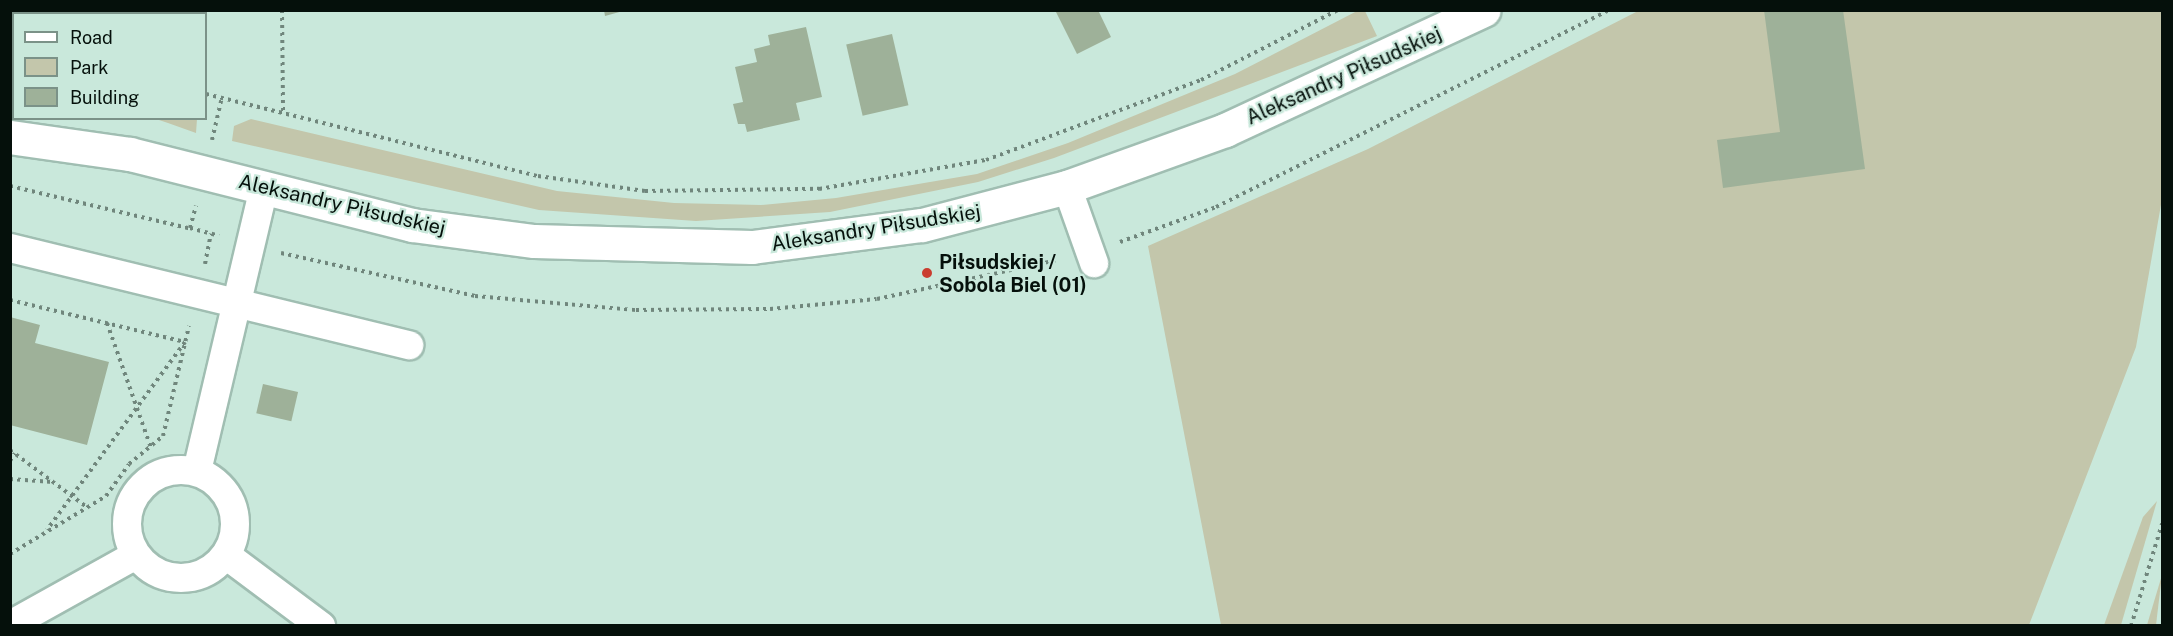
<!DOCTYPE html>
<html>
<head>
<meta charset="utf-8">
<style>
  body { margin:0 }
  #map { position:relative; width:2173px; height:636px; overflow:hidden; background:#c9e8db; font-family:"Public Sans",sans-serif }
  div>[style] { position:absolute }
  .green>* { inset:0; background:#c3c6ab }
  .building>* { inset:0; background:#9eb199; transform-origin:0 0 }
  .path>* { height:4px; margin-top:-2px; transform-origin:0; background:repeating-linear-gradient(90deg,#70867c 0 3px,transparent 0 7.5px) }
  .roads { filter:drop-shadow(2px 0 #a0beb2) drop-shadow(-2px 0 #a0beb2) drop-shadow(0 2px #a0beb2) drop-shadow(0 -2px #a0beb2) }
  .minor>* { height:28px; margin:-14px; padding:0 14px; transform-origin:14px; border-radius:14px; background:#fff }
  .minor>.ring { margin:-14px; padding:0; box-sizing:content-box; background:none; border:28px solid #fff; border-radius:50% }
  .tertiary>* { height:33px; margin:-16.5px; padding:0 16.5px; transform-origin:16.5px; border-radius:16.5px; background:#fff }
  .dots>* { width:16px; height:16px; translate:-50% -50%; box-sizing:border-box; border:3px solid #c9e8db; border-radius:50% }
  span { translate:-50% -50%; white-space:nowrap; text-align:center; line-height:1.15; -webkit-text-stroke:4.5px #c9e8db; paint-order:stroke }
  .street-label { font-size:20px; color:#05100b }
  .poi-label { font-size:20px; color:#05100b; font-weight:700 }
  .left { translate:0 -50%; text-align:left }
  .frame { position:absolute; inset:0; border:12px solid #05100b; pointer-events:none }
  .legend { position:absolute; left:12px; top:12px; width:195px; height:108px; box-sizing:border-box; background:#c9e8db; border:2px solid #7b9288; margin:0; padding:8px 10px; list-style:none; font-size:18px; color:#05100b }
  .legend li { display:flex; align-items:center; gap:12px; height:30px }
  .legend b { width:30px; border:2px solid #7b9288 }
</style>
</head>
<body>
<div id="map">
  <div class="green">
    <i style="clip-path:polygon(1359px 10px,1365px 11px,1377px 36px,1054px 158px,978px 182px,830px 212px,696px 221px,539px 210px,232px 141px,234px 126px,251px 119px,557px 191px,674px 203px,761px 205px,836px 198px,977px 174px,1068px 143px,1235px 74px)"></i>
    <i style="clip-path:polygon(1638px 11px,2162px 11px,2162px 199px,2136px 347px,2029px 625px,1221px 625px,1148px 246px,1368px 149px)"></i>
    <i style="clip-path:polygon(156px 119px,197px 119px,196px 133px,168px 123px)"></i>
    <i style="clip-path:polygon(2157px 501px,2121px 625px,2104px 625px,2143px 517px)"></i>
    <i style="clip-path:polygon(2162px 575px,2156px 625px,2147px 625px)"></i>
  </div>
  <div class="building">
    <i style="clip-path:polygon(604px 10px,623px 10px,623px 11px,605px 16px)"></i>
    <i style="clip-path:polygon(1055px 10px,1098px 10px,1111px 37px,1077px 54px)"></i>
    <i style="clip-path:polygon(1764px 10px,1843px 10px,1865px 169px,1723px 188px,1717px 140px,1780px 132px)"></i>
    <i style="clip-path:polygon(806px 27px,822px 97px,796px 103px,800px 120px,747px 132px,745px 124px,738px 124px,733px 104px,743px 102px,735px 67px,757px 62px,754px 49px,770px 45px,768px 35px)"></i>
    <i style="left:892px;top:34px;width:73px;height:47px;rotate:77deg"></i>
    <i style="clip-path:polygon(10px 317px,40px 325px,35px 343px,109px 362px,87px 445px,10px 425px)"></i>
    <i style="left:263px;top:384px;width:36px;height:30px;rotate:13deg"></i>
  </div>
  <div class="path">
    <i style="left:282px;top:10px;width:103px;rotate:89.4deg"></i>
    <i style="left:10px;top:65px;width:4px;rotate:14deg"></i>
    <i style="left:206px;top:94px;width:342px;rotate:13.9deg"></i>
    <i style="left:538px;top:176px;width:108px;rotate:8deg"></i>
    <i style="left:645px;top:191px;width:174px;rotate:-0.7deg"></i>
    <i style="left:819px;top:189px;width:169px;rotate:-9.9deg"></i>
    <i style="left:986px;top:160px;width:229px;rotate:-20.4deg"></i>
    <i style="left:1201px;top:80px;width:154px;rotate:-27.1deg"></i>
    <i style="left:212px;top:140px;width:44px;rotate:-76.9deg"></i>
    <i style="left:10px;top:186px;width:187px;rotate:13.3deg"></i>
    <i style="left:190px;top:228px;width:30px;rotate:15deg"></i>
    <i style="left:190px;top:228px;width:23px;rotate:-75deg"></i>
    <i style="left:1120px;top:242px;width:102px;rotate:-20deg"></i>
    <i style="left:1216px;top:207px;width:441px;rotate:-26.6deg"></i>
    <i style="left:281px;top:253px;width:199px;rotate:12.5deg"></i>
    <i style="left:475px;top:296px;width:162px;rotate:5deg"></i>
    <i style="left:636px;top:310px;width:134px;rotate:-0.4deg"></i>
    <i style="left:770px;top:309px;width:107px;rotate:-5.3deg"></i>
    <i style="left:877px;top:299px;width:185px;rotate:-12.2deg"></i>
    <i style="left:205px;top:264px;width:31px;rotate:-79deg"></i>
    <i style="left:10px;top:300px;width:180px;rotate:13.5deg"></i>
    <i style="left:185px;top:342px;width:233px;rotate:126.3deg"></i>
    <i style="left:107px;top:323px;width:133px;rotate:70.6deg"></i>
    <i style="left:10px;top:450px;width:97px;rotate:36.6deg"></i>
    <i style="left:10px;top:461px;width:9px;rotate:-58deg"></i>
    <i style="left:10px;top:479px;width:43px;rotate:4deg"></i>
    <i style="left:10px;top:554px;width:112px;rotate:-31.1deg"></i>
    <i style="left:106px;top:496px;width:39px;rotate:-54deg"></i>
    <i style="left:129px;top:464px;width:44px;rotate:-39.5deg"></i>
    <i style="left:163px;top:436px;width:113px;rotate:-76.7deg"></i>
    <i style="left:2131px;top:626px;width:107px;rotate:-73.1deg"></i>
  </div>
  <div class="roads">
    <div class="minor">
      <i style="left:1067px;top:187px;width:81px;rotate:70.4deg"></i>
      <i style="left:10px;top:248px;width:411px;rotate:13.7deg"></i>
      <i class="ring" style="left:127px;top:470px;width:80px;height:80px"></i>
      <i style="left:197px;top:471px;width:291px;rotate:-76.7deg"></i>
      <i style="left:226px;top:555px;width:119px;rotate:36.8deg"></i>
      <i style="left:10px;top:625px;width:144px;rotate:-29.1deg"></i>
    </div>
    <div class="tertiary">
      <i style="left:10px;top:137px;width:121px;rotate:8.1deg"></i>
      <i style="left:130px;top:154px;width:291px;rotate:14.1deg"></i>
      <i style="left:412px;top:225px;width:123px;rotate:7.5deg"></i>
      <i style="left:534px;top:241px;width:218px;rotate:1.6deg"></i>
      <i style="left:752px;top:247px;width:171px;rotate:-7.4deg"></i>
      <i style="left:922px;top:225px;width:150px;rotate:-14.7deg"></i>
      <i style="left:1067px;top:187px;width:168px;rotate:-19.8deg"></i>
      <i style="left:1225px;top:130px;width:285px;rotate:-24.9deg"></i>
    </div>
  </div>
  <div class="dots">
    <i style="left:927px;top:273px;background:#ca3d2f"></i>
  </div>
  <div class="street-label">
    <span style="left:1344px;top:76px;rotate:-24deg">Aleksandry Piłsudskiej</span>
    <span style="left:342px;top:205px;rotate:13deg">Aleksandry Piłsudskiej</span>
    <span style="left:876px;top:228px;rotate:-9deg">Aleksandry Piłsudskiej</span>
  </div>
  <div class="poi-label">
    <span class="left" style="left:939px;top:274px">Piłsudskiej /<br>Sobola Biel (01)</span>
  </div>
  <div class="frame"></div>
  <ul class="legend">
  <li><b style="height:8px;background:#fff"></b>Road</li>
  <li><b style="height:16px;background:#c3c6ab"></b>Park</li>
  <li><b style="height:16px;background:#9eb199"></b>Building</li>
  </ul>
</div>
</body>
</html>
